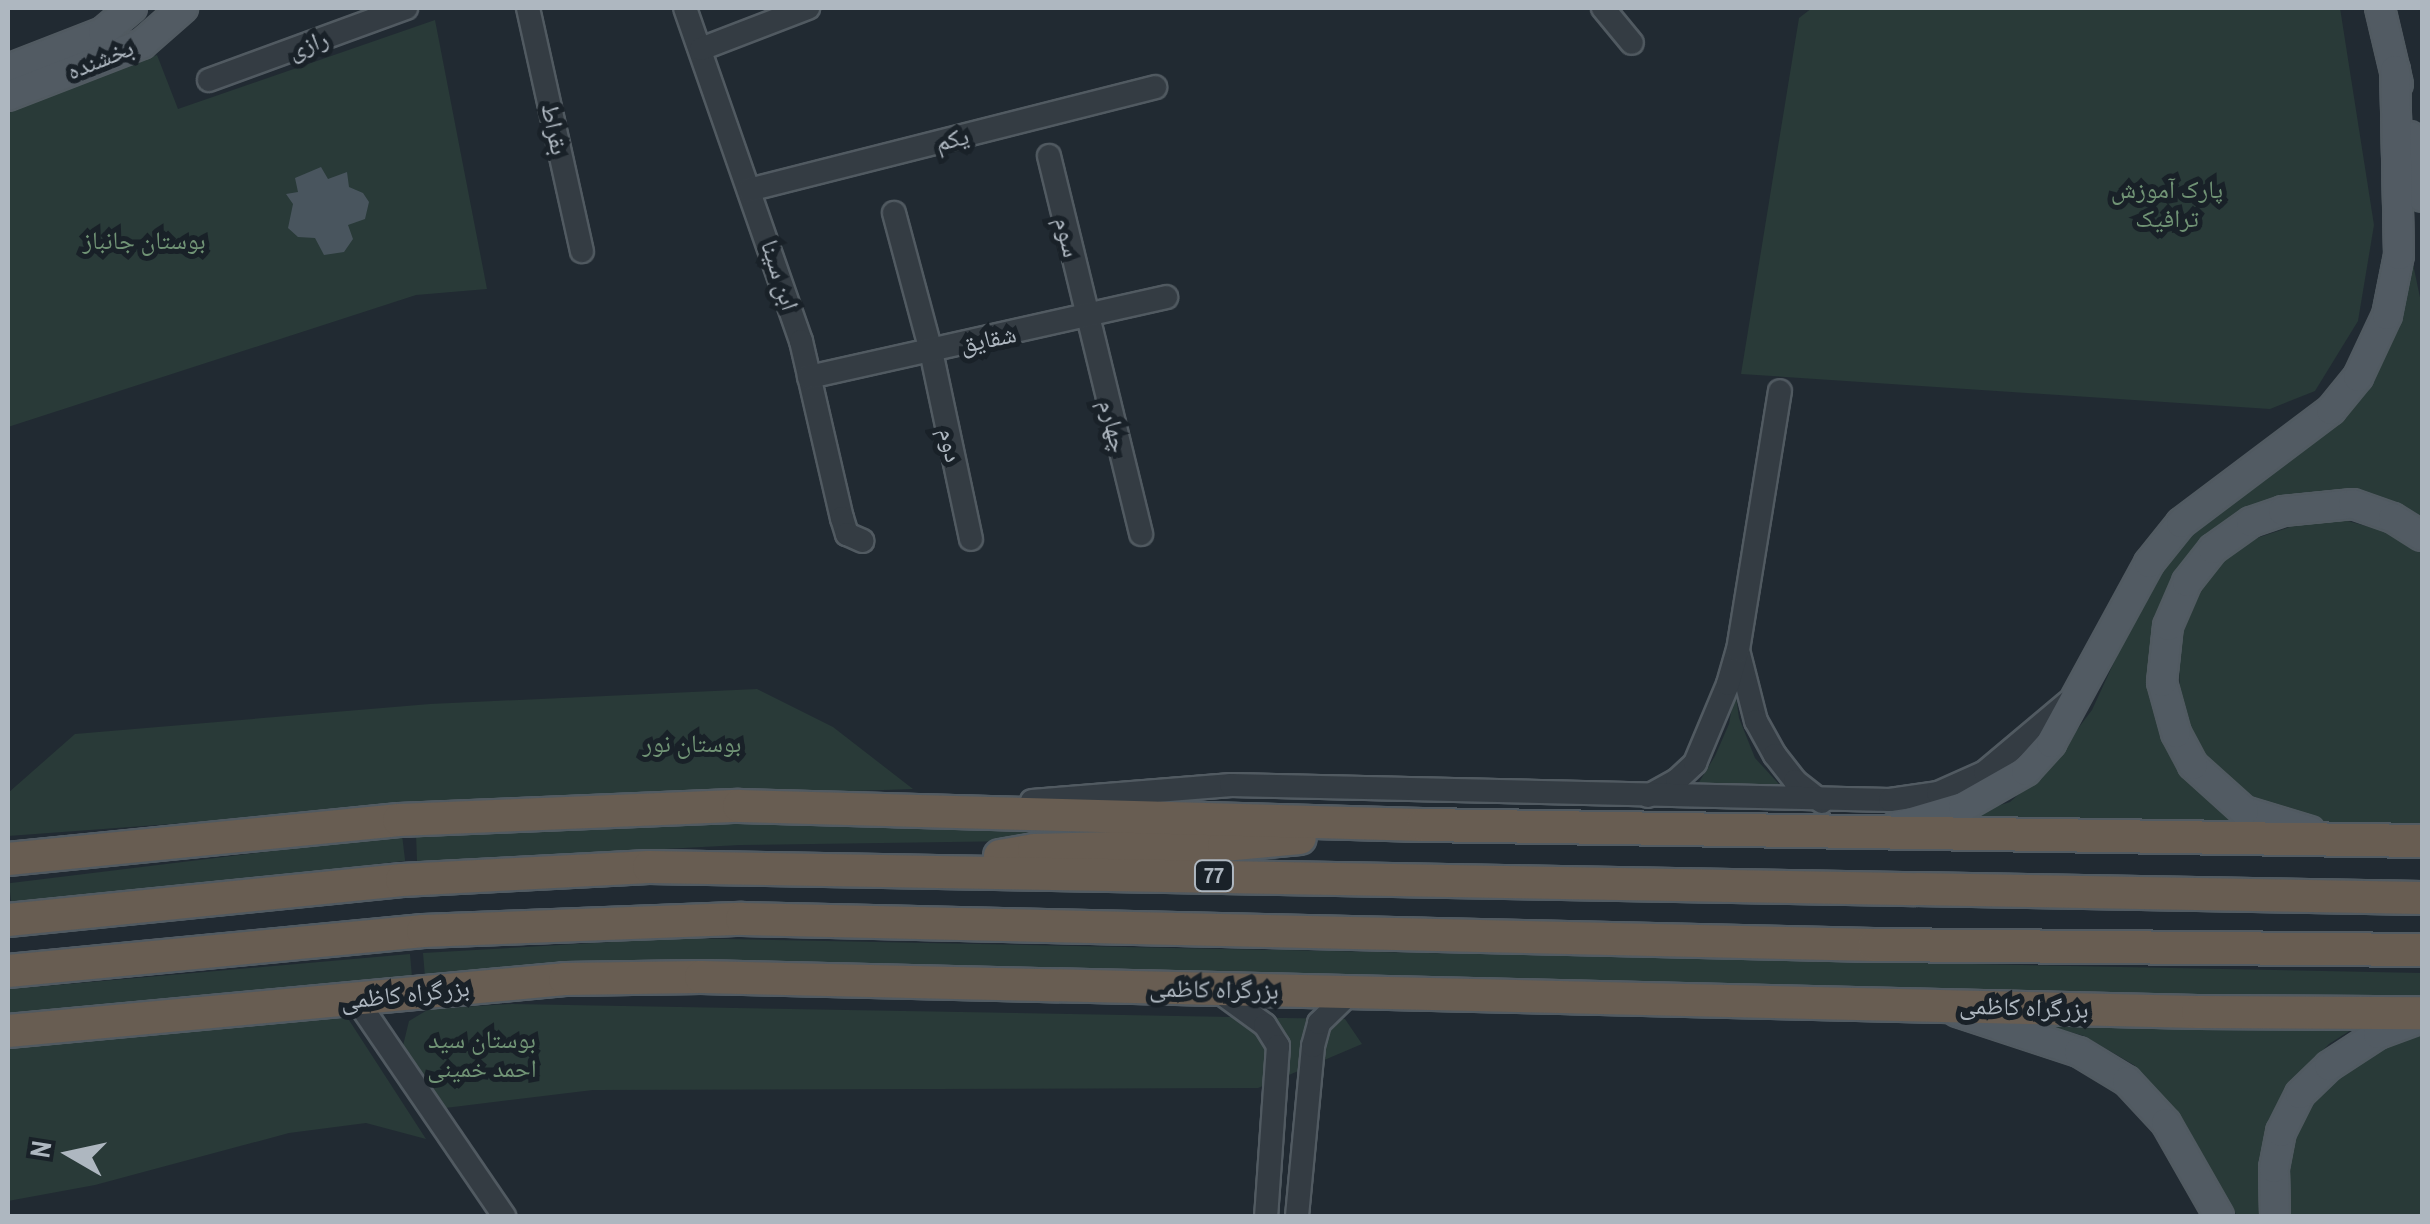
<!DOCTYPE html>
<html>
<head>
<meta charset="utf-8">
<style>
  body { margin:0 }
  #map { position:relative; width:2430px; height:1224px; overflow:hidden; background:#212a32; font-family:"Archivo Narrow","Noto Naskh Arabic",sans-serif }
  div>[style] { position:absolute }
  .green>* { inset:0; background:#293a38; transform-origin:0 0 }
  .building>* { inset:0; background:#49555e }
  .roads { filter:drop-shadow(2px 0 #515a61) drop-shadow(-2px 0 #515a61) drop-shadow(0 2px #515a61) drop-shadow(0 -2px #515a61) }
  .minor>* { height:22px; margin:-11px; padding:0 11px; transform-origin:11px; border-radius:11px; background:#343c43 }
  .major>* { height:28px; margin:-14px; padding:0 14px; transform-origin:14px; border-radius:14px; background:#525b63 }
  .highway>* { height:32px; margin:-16px; padding:0 16px; transform-origin:16px; border-radius:16px; background:#685d52 }
  span { translate:-50% -50%; white-space:nowrap; text-align:center; line-height:1.15; -webkit-text-stroke:10px #192128; paint-order:stroke }
  .shield-label span { padding:2px 8px; background:#192128; border:2px solid; border-radius:8px; -webkit-text-stroke-width:0 }
  .shield-label { font-size:22px; color:#aeb7c0; font-weight:700 }
  .street-label { font-size:25px; color:#aeb7c0 }
  .park-label { font-size:25px; color:#709375 }
  .frame { position:absolute; inset:0; border:10px solid #aeb7c0; pointer-events:none }
  .north { position:absolute; left:20px; top:1104px; width:100px; height:100px; -webkit-text-stroke:8px #192128; paint-order:stroke; rotate:279deg; font-size:28px; font-weight:700; line-height:40px; text-align:center; color:#aeb7c0 }
  .north::after { content:''; display:block; margin:auto; width:35px; height:45px; background:#aeb7c0; clip-path:polygon(50% 0,100% 100%,50% 72%,0 100%) }
</style>
</head>
<body>
<div id="map">
  <div class="green">
    <i style="clip-path:polygon(1812px 8px,2340px 8px,2374px 225px,2358px 321px,2315px 391px,2270px 409px,1741px 374px,1799px 18px)"></i>
    <i style="clip-path:polygon(435px 20px,487px 289px,416px 295px,8px 427px,8px 113px,157px 55px,178px 109px)"></i>
    <i style="clip-path:polygon(2407px 235px,2422px 307px,2422px 518px,2384px 499px,2347px 490px,2276px 498px,2209px 536px,2180px 568px,2162px 604px,2152px 644px,2150px 677px,2193px 781px,2222px 811px,2251px 827px,1956px 819px,2010px 802px,2047px 769px,2092px 710px,2152px 580px,2196px 525px,2329px 427px)"></i>
    <i style="clip-path:polygon(2314px 519px,2340px 519px,2393px 533px,2422px 553px,2422px 824px,2338px 825px,2267px 809px,2224px 781px,2193px 739px,2181px 712px,2178px 644px,2205px 581px,2230px 556px,2257px 538px)"></i>
    <i style="clip-path:polygon(757px 689px,833px 727px,913px 789px,427px 805px,8px 836px,8px 793px,75px 734px,430px 704px)"></i>
    <i style="clip-path:polygon(1735px 690px,1739px 718px,1755px 758px,1789px 795px,1688px 790px,1698px 784px,1715px 756px,1729px 724px)"></i>
    <i style="clip-path:polygon(758px 821px,1094px 830px,1127px 834px,1083px 840px,740px 845px,417px 862px,416px 834px)"></i>
    <i style="left:402px;top:835px;width:26px;height:396px;rotate:83deg"></i>
    <i style="clip-path:polygon(679px 938px,2422px 973px,2422px 999px,425px 977px,423px 953px)"></i>
    <i style="left:410px;top:954px;width:25px;height:404px;rotate:85deg"></i>
    <i style="clip-path:polygon(512px 1004px,1345px 1019px,1362px 1044px,1258px 1088px,593px 1090px,437px 1109px,401px 1054px,409px 1021px,429px 1009px)"></i>
    <i style="clip-path:polygon(347px 1017px,426px 1139px,366px 1123px,289px 1133px,95px 1185px,8px 1201px,8px 1048px)"></i>
    <i style="clip-path:polygon(2042px 1024px,2351px 1030px,2329px 1044px,2289px 1085px,2268px 1121px,2262px 1149px,2262px 1216px,2237px 1216px,2182px 1118px,2134px 1065px,2084px 1036px)"></i>
    <i style="clip-path:polygon(2422px 1035px,2422px 1216px,2290px 1216px,2287px 1187px,2292px 1145px,2308px 1106px,2367px 1053px)"></i>
  </div>
  <div class="building">
    <i style="clip-path:polygon(321px 167px,328px 179px,347px 172px,349px 187px,363px 193px,369px 202px,365px 219px,348px 225px,353px 239px,344px 252px,324px 255px,315px 238px,298px 237px,288px 228px,293px 204px,286px 194px,298px 192px,295px 178px)"></i>
  </div>
  <div class="roads">
    <div class="minor">
      <i style="left:528px;top:8px;width:249px;rotate:77.5deg"></i>
      <i style="left:685px;top:8px;width:353px;rotate:70.8deg"></i>
      <i style="left:801px;top:341px;width:182px;rotate:77deg"></i>
      <i style="left:842px;top:518px;width:17px;rotate:73deg"></i>
      <i style="left:847px;top:534px;width:17px;rotate:24deg"></i>
      <i style="left:1603px;top:8px;width:45px;rotate:50.4deg"></i>
      <i style="left:701px;top:49px;width:115px;rotate:-21deg"></i>
      <i style="left:209px;top:80px;width:210px;rotate:-20.1deg"></i>
      <i style="left:1049px;top:156px;width:389px;rotate:76.3deg"></i>
      <i style="left:749px;top:190px;width:419px;rotate:-14.2deg"></i>
      <i style="left:894px;top:213px;width:143px;rotate:75deg"></i>
      <i style="left:931px;top:351px;width:192px;rotate:78deg"></i>
      <i style="left:809px;top:377px;width:366px;rotate:-12.6deg"></i>
      <i style="left:1739px;top:654px;width:69px;rotate:75.8deg"></i>
      <i style="left:1756px;top:721px;width:39px;rotate:61deg"></i>
      <i style="left:1775px;top:755px;width:33px;rotate:52deg"></i>
      <i style="left:1795px;top:781px;width:34px;rotate:38deg"></i>
      <i style="left:1648px;top:796px;width:33px;rotate:-29deg"></i>
      <i style="left:1677px;top:780px;width:25px;rotate:-43deg"></i>
      <i style="left:1695px;top:763px;width:86px;rotate:-67.3deg"></i>
      <i style="left:1728px;top:684px;width:35px;rotate:-74deg"></i>
      <i style="left:1738px;top:650px;width:262px;rotate:-80.8deg"></i>
      <i style="left:1032px;top:801px;width:200px;rotate:-4.6deg"></i>
      <i style="left:1231px;top:785px;width:659px;rotate:1.3deg"></i>
      <i style="left:1890px;top:800px;width:49px;rotate:-8.3deg"></i>
      <i style="left:1938px;top:793px;width:51px;rotate:-24.1deg"></i>
      <i style="left:1985px;top:772px;width:109px;rotate:-40.1deg"></i>
      <i style="left:1217px;top:990px;width:59px;rotate:36.1deg"></i>
      <i style="left:1265px;top:1025px;width:25px;rotate:58deg"></i>
      <i style="left:1278px;top:1046px;width:170px;rotate:94deg"></i>
      <i style="left:356px;top:999px;width:263px;rotate:55.7deg"></i>
      <i style="left:1297px;top:1216px;width:171px;rotate:-84.6deg"></i>
      <i style="left:1313px;top:1046px;width:24px;rotate:-75deg"></i>
      <i style="left:1319px;top:1023px;width:45px;rotate:-44.1deg"></i>
    </div>
    <div class="major">
      <i style="left:2380px;top:8px;width:78px;rotate:76.7deg"></i>
      <i style="left:8px;top:69px;width:102px;rotate:-21.3deg"></i>
      <i style="left:103px;top:32px;width:38px;rotate:-40deg"></i>
      <i style="left:8px;top:96px;width:144px;rotate:-21.2deg"></i>
      <i style="left:142px;top:44px;width:55px;rotate:-41.3deg"></i>
      <i style="left:2410px;top:136px;width:62px;rotate:78.9deg"></i>
      <i style="left:1895px;top:827px;width:71px;rotate:-16.4deg"></i>
      <i style="left:1963px;top:807px;width:73px;rotate:-29.7deg"></i>
      <i style="left:2026px;top:771px;width:38px;rotate:-48deg"></i>
      <i style="left:2051px;top:743px;width:205px;rotate:-61.4deg"></i>
      <i style="left:2149px;top:563px;width:51px;rotate:-51.3deg"></i>
      <i style="left:2181px;top:523px;width:188px;rotate:-37deg"></i>
      <i style="left:2331px;top:410px;width:43px;rotate:-50.7deg"></i>
      <i style="left:2358px;top:377px;width:68px;rotate:-64.9deg"></i>
      <i style="left:2387px;top:315px;width:61px;rotate:-78.7deg"></i>
      <i style="left:2399px;top:255px;width:185px;rotate:-91.2deg"></i>
      <i style="left:2310px;top:831px;width:69px;rotate:-163.1deg"></i>
      <i style="left:2244px;top:811px;width:69px;rotate:-138deg"></i>
      <i style="left:2193px;top:765px;width:36px;rotate:-118deg"></i>
      <i style="left:2176px;top:733px;width:53px;rotate:-105.4deg"></i>
      <i style="left:2162px;top:682px;width:56px;rotate:-83.9deg"></i>
      <i style="left:2168px;top:626px;width:48px;rotate:-66.6deg"></i>
      <i style="left:2187px;top:582px;width:42px;rotate:-51.8deg"></i>
      <i style="left:2213px;top:549px;width:47px;rotate:-35.4deg"></i>
      <i style="left:2251px;top:522px;width:34px;rotate:-19deg"></i>
      <i style="left:2283px;top:511px;width:70px;rotate:-5.7deg"></i>
      <i style="left:2353px;top:504px;width:42px;rotate:19.3deg"></i>
      <i style="left:2393px;top:518px;width:34px;rotate:32deg"></i>
      <i style="left:1957px;top:1012px;width:128px;rotate:18.2deg"></i>
      <i style="left:2079px;top:1052px;width:56px;rotate:31.1deg"></i>
      <i style="left:2127px;top:1081px;width:57px;rotate:47.1deg"></i>
      <i style="left:2166px;top:1123px;width:107px;rotate:60.3deg"></i>
      <i style="left:2275px;top:1216px;width:48px;rotate:-91.2deg"></i>
      <i style="left:2274px;top:1168px;width:37px;rotate:-79deg"></i>
      <i style="left:2281px;top:1132px;width:42px;rotate:-63.4deg"></i>
      <i style="left:2300px;top:1094px;width:40px;rotate:-44deg"></i>
      <i style="left:2329px;top:1066px;width:59px;rotate:-33.1deg"></i>
      <i style="left:2378px;top:1034px;width:47px;rotate:-20deg"></i>
    </div>
    <div class="highway">
      <i style="left:1000px;top:856px;width:35px;rotate:-10deg"></i>
      <i style="left:1034px;top:850px;width:190px;rotate:-1.5deg"></i>
      <i style="left:1224px;top:845px;width:76px;rotate:-5.3deg"></i>
      <i style="left:8px;top:859px;width:393px;rotate:-5.7deg"></i>
      <i style="left:399px;top:820px;width:340px;rotate:-2.4deg"></i>
      <i style="left:739px;top:806px;width:684px;rotate:1.59deg"></i>
      <i style="left:1423px;top:825px;width:999px;rotate:0.92deg"></i>
      <i style="left:8px;top:920px;width:396px;rotate:-5.8deg"></i>
      <i style="left:402px;top:880px;width:247px;rotate:-3deg"></i>
      <i style="left:649px;top:867px;width:1773px;rotate:1deg"></i>
      <i style="left:8px;top:971px;width:417px;rotate:-5.5deg"></i>
      <i style="left:423px;top:931px;width:319px;rotate:-2.2deg"></i>
      <i style="left:742px;top:919px;width:1132px;rotate:1.32deg"></i>
      <i style="left:1874px;top:945px;width:548px;rotate:0.52deg"></i>
      <i style="left:8px;top:1031px;width:559px;rotate:-5.33deg"></i>
      <i style="left:565px;top:979px;width:136px;rotate:-0.8deg"></i>
      <i style="left:701px;top:977px;width:1497px;rotate:1.34deg"></i>
      <i style="left:2198px;top:1012px;width:224px;rotate:0.3deg"></i>
    </div>
  </div>
  <div class="shield-label">
    <span style="left:1214px;top:876px">77</span>
  </div>
  <div class="street-label">
    <span style="left:308px;top:44px;rotate:-20deg">رازی</span>
    <span style="left:100px;top:59px;rotate:-22deg">بخشنده</span>
    <span style="left:555px;top:129px;rotate:78deg">بقراط</span>
    <span style="left:952px;top:139px;rotate:-14deg">یکم</span>
    <span style="left:1068px;top:237px;rotate:77deg">سوم</span>
    <span style="left:780px;top:275px;rotate:72deg">ابن سینا</span>
    <span style="left:988px;top:339px;rotate:-12deg">شقایق</span>
    <span style="left:1114px;top:426px;rotate:76deg">چهارم</span>
    <span style="left:951px;top:445px;rotate:78deg">دوم</span>
    <span style="left:1214px;top:989px;rotate:1deg">بزرگراه کاظمی</span>
    <span style="left:405px;top:994px;rotate:-6deg">بزرگراه کاظمی</span>
    <span style="left:2024px;top:1007px;rotate:2deg">بزرگراه کاظمی</span>
  </div>
  <div class="park-label">
    <span style="left:2167px;top:204px">پارک آموزش<br>ترافیک</span>
    <span style="left:144px;top:240px">بوستان جانباز</span>
    <span style="left:692px;top:743px">بوستان نور</span>
    <span style="left:482px;top:1054px">بوستان سید<br>احمد خمینی</span>
  </div>
  <div class="frame"></div>
  <div class="north">N</div>
</div>
</body>
</html>
